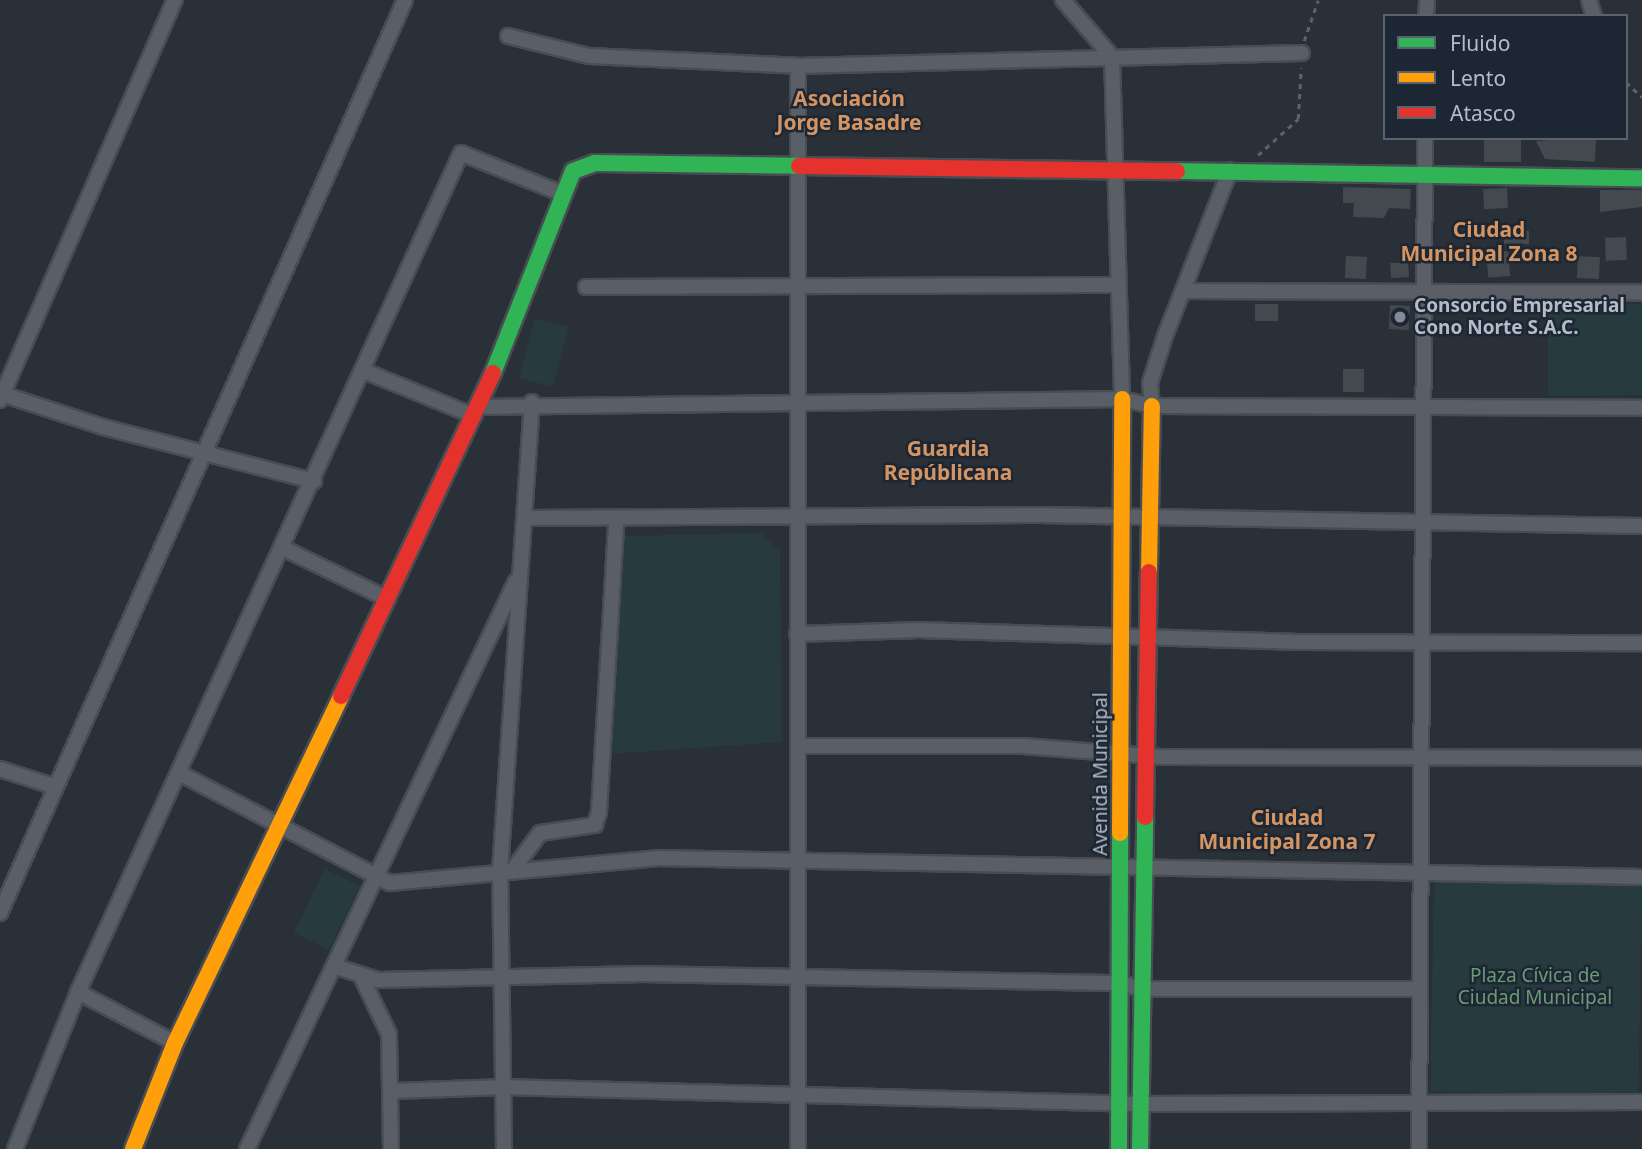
<!DOCTYPE html>
<html>
<head>
<meta charset="utf-8">
<style>
  body { margin:0 }
  #map { position:relative; width:1642px; height:1149px; overflow:hidden; background:#2a3038; font-family:"Noto Sans",sans-serif }
  div>[style] { position:absolute }
  .green>* { inset:0; background:#273a3e; transform-origin:0 0 }
  .building>* { inset:0; background:#444950; transform-origin:0 0 }
  .path>* { height:2.5px; margin-top:-1.25px; transform-origin:0; background:repeating-linear-gradient(90deg,#5d636a 0 5px,transparent 0 10px) }
  .roads { filter:drop-shadow(2px 0 #484c53) drop-shadow(-2px 0 #484c53) drop-shadow(0 2px #484c53) drop-shadow(0 -2px #484c53) }
  .street>* { height:14px; margin:-7px; padding:0 7px; transform-origin:7px; border-radius:7px; background:#5a5e66 }
  .fast>* { height:16px; margin:-8px; padding:0 8px; transform-origin:8px; border-radius:8px; background:#30b455 }
  .slow>* { height:16px; margin:-8px; padding:0 8px; transform-origin:8px; border-radius:8px; background:#ff9f0a }
  .jam>* { height:16px; margin:-8px; padding:0 8px; transform-origin:8px; border-radius:8px; background:#e5322d }
  .dots>* { width:19px; height:19px; translate:-50% -50%; box-sizing:border-box; border:4px solid #1d2633; border-radius:50% }
  span { translate:-50% -50%; white-space:nowrap; text-align:center; line-height:1.15; -webkit-text-stroke:5px #1d2633; paint-order:stroke }
  .poi-label { font-size:19px; color:#b4bcc9; font-weight:700 }
  .left { translate:0 -50%; text-align:left }
  .street-label { font-size:19px; color:#b4bcc9 }
  .park-label { font-size:19px; color:#6b9a76 }
  .neighbourhood-label { font-size:21px; color:#d59563; font-weight:700 }
  .legend { position:absolute; left:1383px; top:14px; width:245px; height:126px; box-sizing:border-box; background:#1d2633; border:2px solid #59626f; margin:0; padding:9px 12px; list-style:none; font-size:21px; color:#b4bcc9 }
  .legend li { display:flex; align-items:center; gap:14px; height:35px }
  .legend b { width:35px; border:2px solid #59626f }
</style>
</head>
<body>
<div id="map">
  <div class="green">
    <i style="left:1548px;top:304px;width:94px;height:91px"></i>
    <i style="left:535px;top:318px;width:35px;height:62px;rotate:15deg"></i>
    <i style="clip-path:polygon(762px 533px,780px 552px,782px 742px,609px 754px,624px 536px)"></i>
    <i style="left:325px;top:869px;width:39px;height:71px;rotate:26deg"></i>
    <i style="left:1434px;top:882px;width:208px;height:209px;rotate:1deg"></i>
  </div>
  <div class="building">
    <i style="left:1484px;top:138px;width:37px;height:24px"></i>
    <i style="clip-path:polygon(1581px 138px,1596px 138px,1595px 162px,1545px 159px,1536px 141px)"></i>
    <i style="clip-path:polygon(1343px 187px,1411px 189px,1410px 209px,1389px 208px,1384px 218px,1353px 217px,1354px 203px,1343px 203px)"></i>
    <i style="left:1507px;top:188px;width:20px;height:24px;rotate:87deg"></i>
    <i style="clip-path:polygon(1600px 190px,1642px 190px,1642px 207px,1600px 212px)"></i>
    <i style="left:1504px;top:231px;width:25px;height:13px"></i>
    <i style="left:1626px;top:237px;width:23px;height:21px;rotate:88deg"></i>
    <i style="left:1508px;top:251px;width:25px;height:22px;rotate:85deg"></i>
    <i style="left:1346px;top:256px;width:21px;height:22px;rotate:3deg"></i>
    <i style="left:1578px;top:256px;width:22px;height:22px;rotate:3deg"></i>
    <i style="left:1408px;top:262px;width:15px;height:18px;rotate:86deg"></i>
    <i style="left:1278px;top:304px;width:17px;height:23px;rotate:90deg"></i>
    <i style="left:1390px;top:305px;width:20px;height:24px;rotate:3deg"></i>
    <i style="left:1343px;top:369px;width:21px;height:23px"></i>
  </div>
  <div class="path">
    <i style="left:1304px;top:41px;width:43px;rotate:-71.1deg"></i>
    <i style="left:1626px;top:82px;width:22px;rotate:43deg"></i>
    <i style="left:1258px;top:155px;width:54px;rotate:-42deg"></i>
    <i style="left:1298px;top:119px;width:51px;rotate:-86.6deg"></i>
  </div>
  <div class="roads">
    <div class="street">
      <i style="left:1063px;top:0;width:75px;rotate:49.3deg"></i>
      <i style="left:1112px;top:57px;width:342px;rotate:88.3deg"></i>
      <i style="left:1589px;top:0;width:17px;rotate:73deg"></i>
      <i style="left:1426px;top:16px;width:16px;rotate:-86deg"></i>
      <i style="left:508px;top:36px;width:83px;rotate:13.9deg"></i>
      <i style="left:589px;top:56px;width:209px;rotate:2.7deg"></i>
      <i style="left:798px;top:66px;width:504px;rotate:-1.48deg"></i>
      <i style="left:798px;top:66px;width:1083px;rotate:90deg"></i>
      <i style="left:586px;top:287px;width:531px;rotate:-0.22deg"></i>
      <i style="left:1183px;top:291px;width:459px;rotate:0.2deg"></i>
      <i style="left:364px;top:371px;width:119px;rotate:22.2deg"></i>
      <i style="left:2px;top:394px;width:106px;rotate:18.1deg"></i>
      <i style="left:103px;top:427px;width:218px;rotate:14.4deg"></i>
      <i style="left:0;top:400px;width:437px;rotate:-66.4deg"></i>
      <i style="left:1152px;top:406px;width:23px;rotate:-95deg"></i>
      <i style="left:1150px;top:383px;width:49px;rotate:-72.3deg"></i>
      <i style="left:1165px;top:336px;width:178px;rotate:-68.6deg"></i>
      <i style="left:479px;top:407px;width:643px;rotate:-0.71deg"></i>
      <i style="left:1122px;top:399px;width:31px;rotate:13deg"></i>
      <i style="left:1152px;top:406px;width:490px;rotate:0.2deg"></i>
      <i style="left:526px;top:518px;width:514px;rotate:-0.33deg"></i>
      <i style="left:1040px;top:515px;width:602px;rotate:1.05deg"></i>
      <i style="left:285px;top:549px;width:114px;rotate:25.9deg"></i>
      <i style="left:797px;top:634px;width:122px;rotate:-1.9deg"></i>
      <i style="left:919px;top:630px;width:381px;rotate:1.8deg"></i>
      <i style="left:1300px;top:642px;width:342px;rotate:0.2deg"></i>
      <i style="left:799px;top:746px;width:224px"></i>
      <i style="left:1023px;top:746px;width:139px;rotate:4.5deg"></i>
      <i style="left:1162px;top:757px;width:480px;rotate:0.1deg"></i>
      <i style="left:0;top:769px;width:56px;rotate:17.8deg"></i>
      <i style="left:183px;top:775px;width:233px;rotate:27.6deg"></i>
      <i style="left:390px;top:883px;width:268px;rotate:-5.3deg"></i>
      <i style="left:657px;top:858px;width:985px;rotate:1.11deg"></i>
      <i style="left:512px;top:871px;width:47px;rotate:-53.6deg"></i>
      <i style="left:540px;top:833px;width:56px;rotate:-8.3deg"></i>
      <i style="left:595px;top:825px;width:14px;rotate:-73deg"></i>
      <i style="left:599px;top:812px;width:290px;rotate:-86.6deg"></i>
      <i style="left:0;top:913px;width:999px;rotate:-66.08deg"></i>
      <i style="left:337px;top:967px;width:43px;rotate:17.6deg"></i>
      <i style="left:378px;top:980px;width:264px;rotate:-1.3deg"></i>
      <i style="left:642px;top:974px;width:479px;rotate:1.1deg"></i>
      <i style="left:1121px;top:983px;width:21px;rotate:17deg"></i>
      <i style="left:1141px;top:989px;width:277px"></i>
      <i style="left:362px;top:978px;width:62px;rotate:64.3deg"></i>
      <i style="left:389px;top:1034px;width:115px;rotate:89deg"></i>
      <i style="left:78px;top:992px;width:110px;rotate:27.7deg"></i>
      <i style="left:393px;top:1091px;width:111px;rotate:-2.1deg"></i>
      <i style="left:504px;top:1087px;width:636px;rotate:1.53deg"></i>
      <i style="left:1140px;top:1104px;width:502px;rotate:-0.23deg"></i>
      <i style="left:15px;top:1149px;width:169px;rotate:-68.1deg"></i>
      <i style="left:78px;top:992px;width:922px;rotate:-65.46deg"></i>
      <i style="left:461px;top:153px;width:110px;rotate:21.9deg"></i>
      <i style="left:247px;top:1149px;width:628px;rotate:-64.66deg"></i>
      <i style="left:504px;top:1149px;width:278px;rotate:-90.8deg"></i>
      <i style="left:500px;top:871px;width:470px;rotate:-86.1deg"></i>
      <i style="left:1419px;top:1149px;width:1011px;rotate:-89.66deg"></i>
    </div>
    <div class="fast">
      <i style="left:1177px;top:171px;width:465px;rotate:0.9deg"></i>
      <i style="left:493px;top:373px;width:217px;rotate:-68.4deg"></i>
      <i style="left:573px;top:171px;width:23px;rotate:-20deg"></i>
      <i style="left:595px;top:163px;width:204px;rotate:0.8deg"></i>
      <i style="left:1119px;top:1149px;width:316px;rotate:-89.8deg"></i>
      <i style="left:1140px;top:1149px;width:332px;rotate:-89.1deg"></i>
    </div>
    <div class="slow">
      <i style="left:1149px;top:572px;width:166px;rotate:-89deg"></i>
      <i style="left:1120px;top:833px;width:434px;rotate:-89.7deg"></i>
      <i style="left:133px;top:1149px;width:114px;rotate:-68.4deg"></i>
      <i style="left:175px;top:1043px;width:385px;rotate:-64.4deg"></i>
    </div>
    <div class="jam">
      <i style="left:799px;top:166px;width:378px;rotate:0.8deg"></i>
      <i style="left:341px;top:696px;width:357px;rotate:-64.8deg"></i>
      <i style="left:1145px;top:817px;width:245px;rotate:-89.1deg"></i>
    </div>
  </div>
  <div class="dots">
    <i style="left:1400px;top:317px;background:#848b96"></i>
  </div>
  <div class="poi-label">
    <span class="left" style="left:1414px;top:317px">Consorcio Empresarial<br>Cono Norte S.A.C.</span>
  </div>
  <div class="street-label">
    <span style="left:1101px;top:774px;rotate:-90deg">Avenida Municipal</span>
  </div>
  <div class="park-label">
    <span style="left:1535px;top:987px">Plaza Cívica de<br>Ciudad Municipal</span>
  </div>
  <div class="neighbourhood-label">
    <span style="left:849px;top:110px">Asociación<br>Jorge Basadre</span>
    <span style="left:1489px;top:241px">Ciudad<br>Municipal Zona 8</span>
    <span style="left:948px;top:460px">Guardia<br>Repúblicana</span>
    <span style="left:1287px;top:829px">Ciudad<br>Municipal Zona 7</span>
  </div>
  <ul class="legend">
  <li><b style="height:9px;background:#30b455"></b>Fluido</li>
  <li><b style="height:9px;background:#ff9f0a"></b>Lento</li>
  <li><b style="height:9px;background:#e5322d"></b>Atasco</li>
  </ul>
</div>
</body>
</html>
